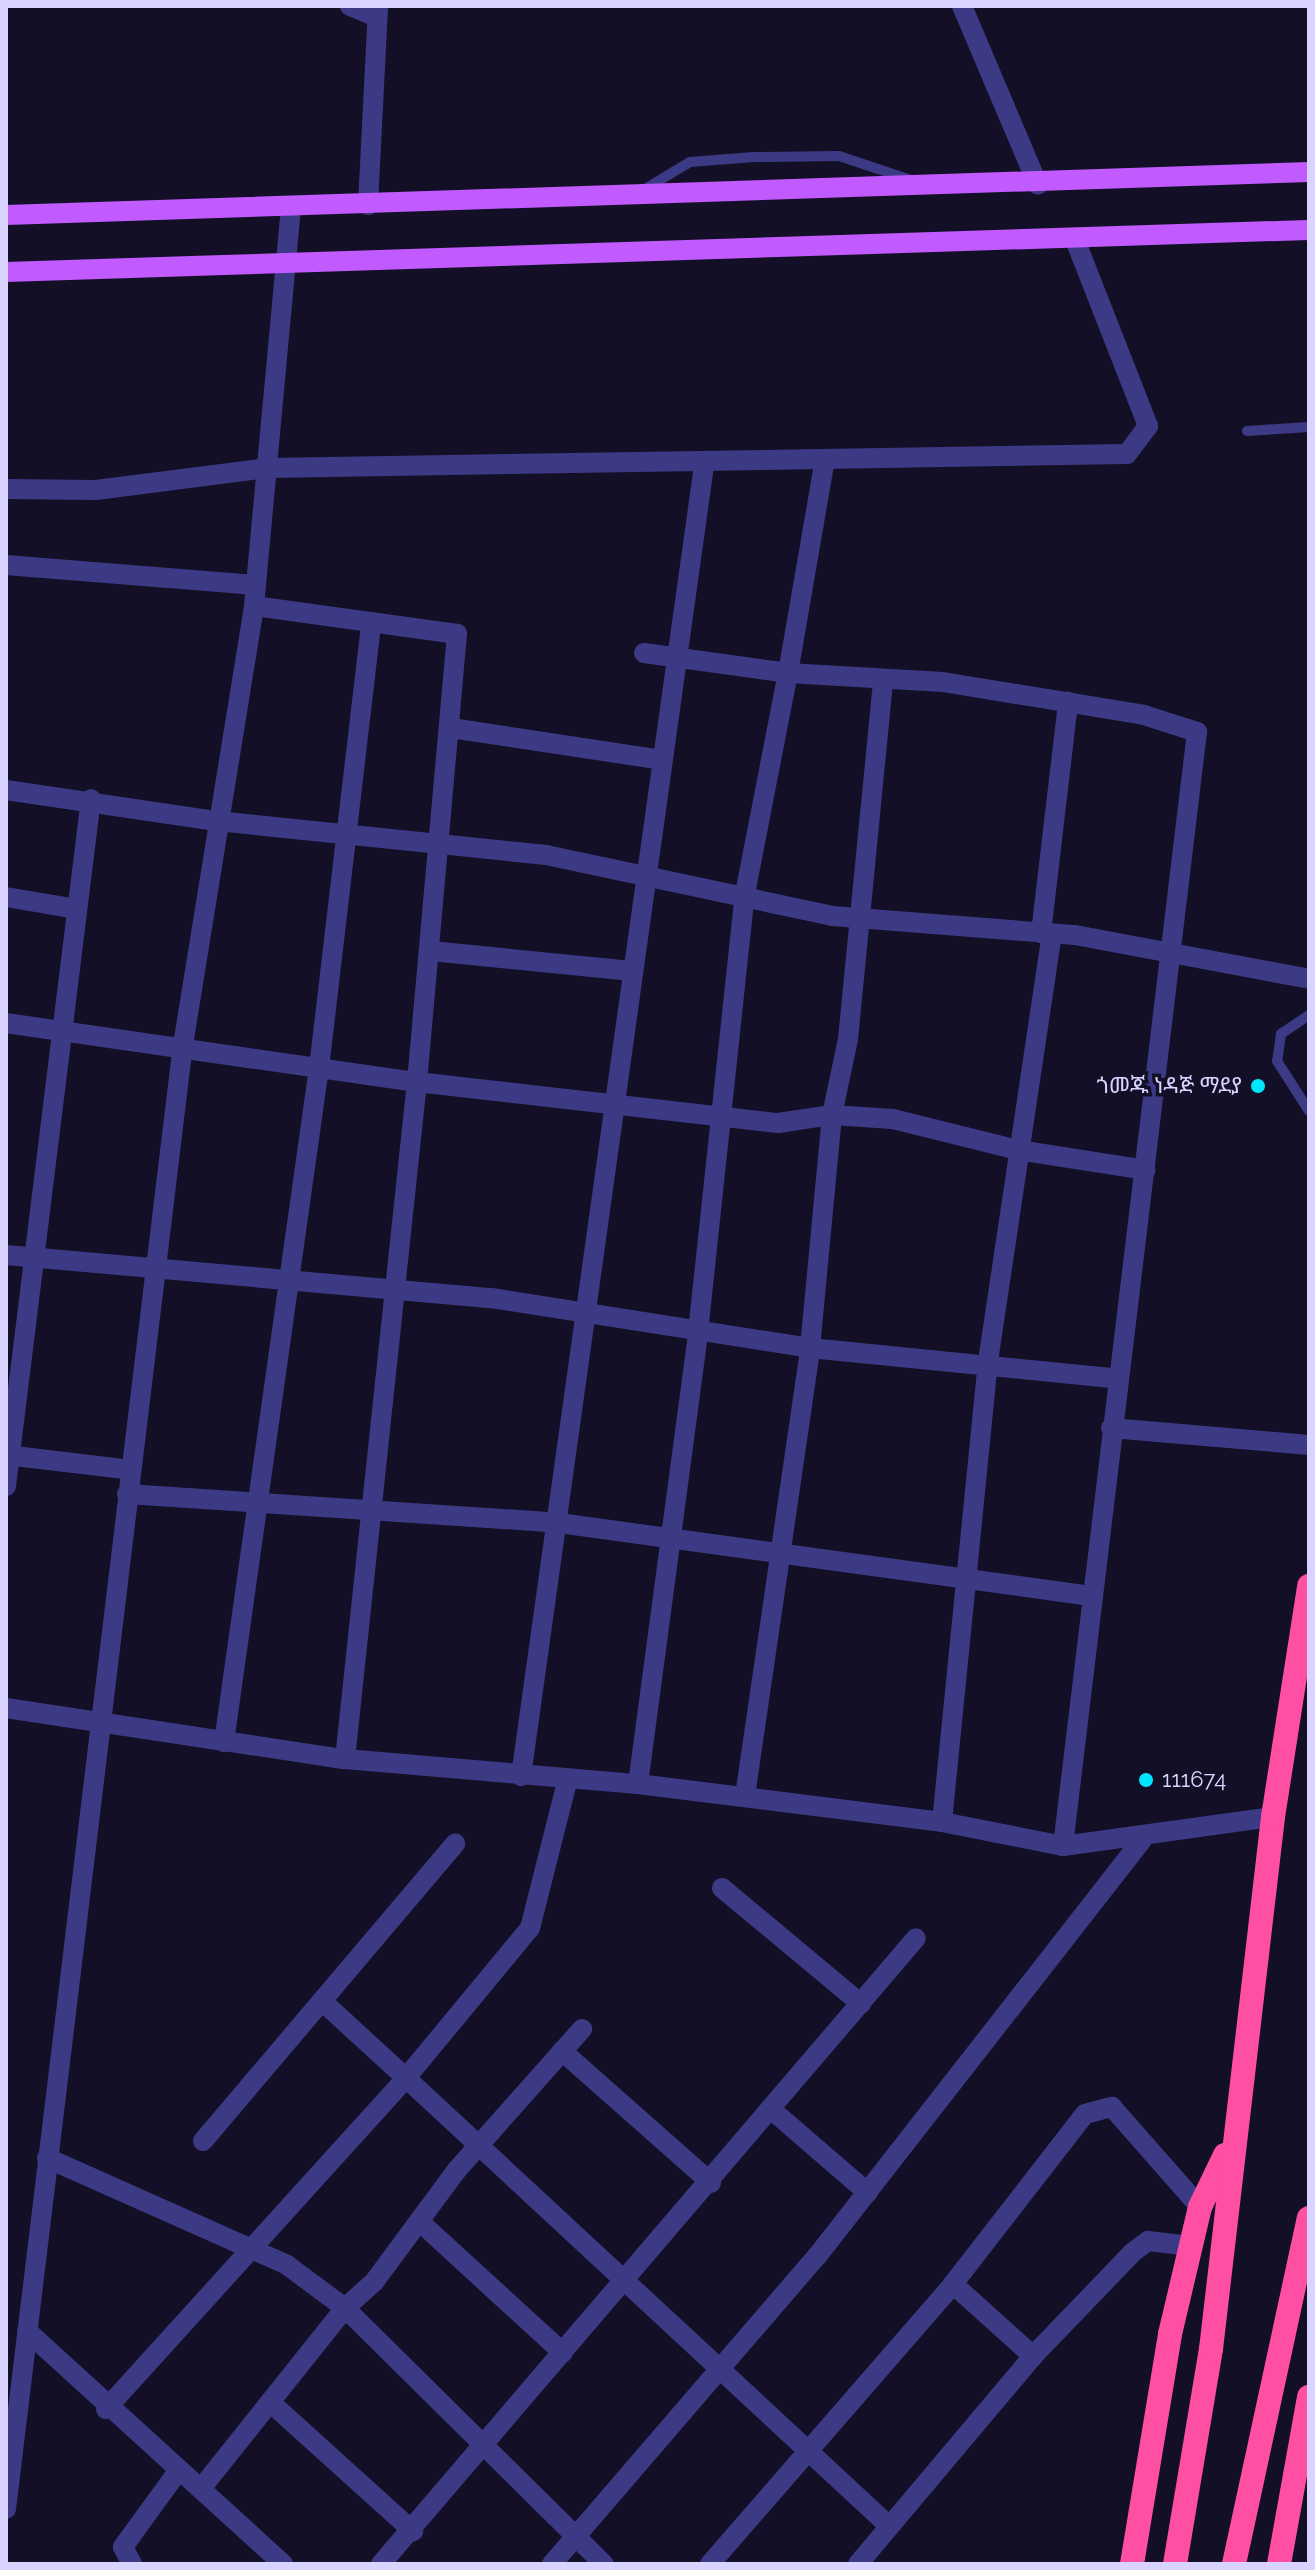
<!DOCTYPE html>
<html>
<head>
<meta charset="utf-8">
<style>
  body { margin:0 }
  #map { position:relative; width:1315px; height:2570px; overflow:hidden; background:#130f26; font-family:Raleway,"Noto Sans Ethiopic",sans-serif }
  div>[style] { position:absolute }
  .lane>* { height:10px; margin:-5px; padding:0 5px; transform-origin:5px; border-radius:5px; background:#3d3a85 }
  .street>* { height:20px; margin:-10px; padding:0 10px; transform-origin:10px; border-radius:10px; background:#3d3a85 }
  .primary>* { height:20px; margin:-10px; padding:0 10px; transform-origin:10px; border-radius:10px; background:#c25bff }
  .highway>* { height:24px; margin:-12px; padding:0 12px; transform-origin:12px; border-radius:12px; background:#ff4fa3 }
  .dots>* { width:22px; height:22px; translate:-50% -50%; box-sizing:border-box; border:4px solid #130f26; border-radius:50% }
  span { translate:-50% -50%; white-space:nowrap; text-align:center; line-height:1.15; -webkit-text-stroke:7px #130f26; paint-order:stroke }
  .poi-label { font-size:22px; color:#d9d4ff }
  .right { translate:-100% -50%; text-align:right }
  .left { translate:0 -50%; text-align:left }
  .frame { position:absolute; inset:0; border:8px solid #d9d4ff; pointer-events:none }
</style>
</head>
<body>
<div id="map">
  <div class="lane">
    <i style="left:640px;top:192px;width:58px;rotate:-31deg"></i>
    <i style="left:690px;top:162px;width:64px;rotate:-4.5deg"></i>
    <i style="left:754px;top:157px;width:85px;rotate:-0.7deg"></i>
    <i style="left:839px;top:156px;width:76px;rotate:18.4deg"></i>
    <i style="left:1247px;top:431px;width:62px;rotate:-3.7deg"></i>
    <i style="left:1309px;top:1015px;width:34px;rotate:146deg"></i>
    <i style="left:1281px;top:1034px;width:27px;rotate:98deg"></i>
    <i style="left:1277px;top:1061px;width:59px;rotate:57.4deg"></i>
  </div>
  <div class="street">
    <i style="left:350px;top:6px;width:27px;rotate:22deg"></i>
    <i style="left:962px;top:6px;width:194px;rotate:67deg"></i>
    <i style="left:368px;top:205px;width:199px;rotate:-87.1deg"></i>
    <i style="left:6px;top:489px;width:90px;rotate:0.6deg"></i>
    <i style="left:96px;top:490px;width:173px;rotate:-7.3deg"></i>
    <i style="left:268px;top:468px;width:859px;rotate:-0.93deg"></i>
    <i style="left:1127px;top:454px;width:35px;rotate:-53deg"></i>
    <i style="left:1148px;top:426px;width:198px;rotate:-111.4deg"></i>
    <i style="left:6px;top:565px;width:251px;rotate:4.6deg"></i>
    <i style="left:644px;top:653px;width:145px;rotate:7.9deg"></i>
    <i style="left:788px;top:673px;width:212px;rotate:-80.2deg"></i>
    <i style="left:451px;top:728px;width:213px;rotate:8.6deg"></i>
    <i style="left:6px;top:790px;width:213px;rotate:8.4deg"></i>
    <i style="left:217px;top:821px;width:331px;rotate:5.9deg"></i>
    <i style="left:546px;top:855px;width:292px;rotate:12deg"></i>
    <i style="left:832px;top:916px;width:244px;rotate:4.5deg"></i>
    <i style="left:1075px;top:935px;width:238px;rotate:10.6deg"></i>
    <i style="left:6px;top:897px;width:71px;rotate:9.7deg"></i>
    <i style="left:1041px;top:933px;width:233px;rotate:-83.3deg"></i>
    <i style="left:431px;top:951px;width:202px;rotate:5.7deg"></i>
    <i style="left:6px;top:1023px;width:415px;rotate:8.2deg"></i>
    <i style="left:417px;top:1082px;width:450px;rotate:-84.9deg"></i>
    <i style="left:457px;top:634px;width:205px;rotate:-172.1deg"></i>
    <i style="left:6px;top:1255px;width:487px;rotate:5.1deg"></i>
    <i style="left:491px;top:1298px;width:323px;rotate:8.9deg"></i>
    <i style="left:810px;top:1348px;width:310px;rotate:5.7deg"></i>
    <i style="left:1111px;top:1428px;width:199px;rotate:4.9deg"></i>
    <i style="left:6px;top:1455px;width:126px;rotate:6.8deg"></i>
    <i style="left:6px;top:1486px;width:692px;rotate:-82.95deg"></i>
    <i style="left:127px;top:1494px;width:433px;rotate:3.8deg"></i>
    <i style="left:559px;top:1523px;width:537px;rotate:7.81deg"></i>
    <i style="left:6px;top:1708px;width:343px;rotate:8.6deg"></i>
    <i style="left:345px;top:1759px;width:294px;rotate:4.9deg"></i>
    <i style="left:638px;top:1784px;width:306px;rotate:7.1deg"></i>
    <i style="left:942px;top:1822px;width:123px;rotate:11.2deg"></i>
    <i style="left:1063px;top:1846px;width:212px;rotate:-7.9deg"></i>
    <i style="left:224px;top:1742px;width:681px;rotate:-81.98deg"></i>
    <i style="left:319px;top:1068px;width:449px;rotate:-83.3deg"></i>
    <i style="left:345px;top:1759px;width:681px;rotate:-83.93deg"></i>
    <i style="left:417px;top:1082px;width:363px;rotate:6.5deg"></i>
    <i style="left:778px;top:1123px;width:55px;rotate:-8.4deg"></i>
    <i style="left:832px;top:1115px;width:78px;rotate:-78.1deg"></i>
    <i style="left:848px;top:1039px;width:361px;rotate:-84.4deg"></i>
    <i style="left:521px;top:1776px;width:1323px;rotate:-82.05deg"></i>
    <i style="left:567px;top:1782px;width:151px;rotate:104.2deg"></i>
    <i style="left:530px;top:1928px;width:195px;rotate:129.6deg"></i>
    <i style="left:406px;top:2078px;width:657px;rotate:42.84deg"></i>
    <i style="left:638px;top:1784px;width:456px;rotate:-82.4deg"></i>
    <i style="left:698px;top:1332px;width:435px;rotate:-83.9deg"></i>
    <i style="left:744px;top:899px;width:230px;rotate:-79deg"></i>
    <i style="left:788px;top:673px;width:155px;rotate:3.3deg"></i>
    <i style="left:943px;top:682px;width:204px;rotate:9.3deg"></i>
    <i style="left:1144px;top:715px;width:56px;rotate:17.8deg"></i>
    <i style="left:1197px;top:732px;width:1122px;rotate:96.86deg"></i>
    <i style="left:745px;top:1796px;width:453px;rotate:-81.7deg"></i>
    <i style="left:810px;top:1348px;width:234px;rotate:-84.6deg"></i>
    <i style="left:832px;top:1115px;width:61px;rotate:3.8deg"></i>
    <i style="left:893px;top:1119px;width:129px;rotate:13.9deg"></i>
    <i style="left:1018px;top:1150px;width:129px;rotate:8.9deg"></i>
    <i style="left:942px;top:1822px;width:456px;rotate:-84.3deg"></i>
    <i style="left:987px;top:1368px;width:439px;rotate:-81.5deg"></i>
    <i style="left:722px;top:1888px;width:181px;rotate:39.8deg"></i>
    <i style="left:562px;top:2051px;width:199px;rotate:41.5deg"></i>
    <i style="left:773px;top:2111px;width:125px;rotate:40.8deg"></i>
    <i style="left:203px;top:2141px;width:390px;rotate:-49.7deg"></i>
    <i style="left:47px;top:2158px;width:263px;rotate:24deg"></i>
    <i style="left:287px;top:2265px;width:72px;rotate:36.6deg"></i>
    <i style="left:345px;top:2308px;width:364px;rotate:44.7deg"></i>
    <i style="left:419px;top:2221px;width:195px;rotate:42.5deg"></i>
    <i style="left:953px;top:2284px;width:108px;rotate:42deg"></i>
    <i style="left:27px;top:2331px;width:346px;rotate:42.3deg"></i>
    <i style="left:270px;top:2402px;width:193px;rotate:42.1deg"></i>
    <i style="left:106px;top:2409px;width:447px;rotate:-47.8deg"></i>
    <i style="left:406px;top:2078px;width:114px;rotate:-137.5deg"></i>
    <i style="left:203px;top:2486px;width:228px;rotate:-51.4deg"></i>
    <i style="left:345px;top:2308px;width:39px;rotate:-42deg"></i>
    <i style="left:374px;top:2282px;width:138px;rotate:-53.5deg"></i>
    <i style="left:456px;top:2171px;width:190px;rotate:-48.4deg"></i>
    <i style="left:6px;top:2509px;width:1475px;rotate:-83.11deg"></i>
    <i style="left:183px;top:1045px;width:445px;rotate:-80.8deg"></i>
    <i style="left:254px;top:606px;width:400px;rotate:-84.7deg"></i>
    <i style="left:132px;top:2564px;width:19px;rotate:-118deg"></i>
    <i style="left:123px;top:2547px;width:90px;rotate:-54deg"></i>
    <i style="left:381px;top:2564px;width:823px;rotate:-49.48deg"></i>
    <i style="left:552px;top:2564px;width:408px;rotate:-49.3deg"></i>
    <i style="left:818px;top:2255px;width:526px;rotate:-52.02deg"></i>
    <i style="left:710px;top:2564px;width:371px;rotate:-49deg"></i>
    <i style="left:953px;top:2284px;width:215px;rotate:-52.2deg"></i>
    <i style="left:1085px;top:2114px;width:28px;rotate:-15deg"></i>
    <i style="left:1112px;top:2107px;width:133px;rotate:48.7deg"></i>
    <i style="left:858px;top:2564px;width:272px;rotate:-49.9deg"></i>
    <i style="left:1033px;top:2356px;width:144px;rotate:-46.1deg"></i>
    <i style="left:1133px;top:2252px;width:19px;rotate:-36deg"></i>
    <i style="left:1148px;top:2241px;width:43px;rotate:6.6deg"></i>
  </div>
  <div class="primary">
    <i style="left:6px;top:215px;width:1304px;rotate:-1.89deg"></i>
    <i style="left:6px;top:272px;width:1304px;rotate:-1.85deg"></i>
  </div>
  <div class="highway">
    <i style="left:1132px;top:2564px;width:233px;rotate:-80.6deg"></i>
    <i style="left:1170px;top:2334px;width:130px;rotate:-76.7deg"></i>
    <i style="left:1200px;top:2207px;width:58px;rotate:-64.3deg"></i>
    <i style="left:1175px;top:2564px;width:218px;rotate:-80.5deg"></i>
    <i style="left:1211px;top:2349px;width:536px;rotate:-83.35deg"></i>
    <i style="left:1273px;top:1817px;width:234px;rotate:-81.1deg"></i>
    <i style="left:1234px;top:2564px;width:354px;rotate:-77.8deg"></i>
    <i style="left:1279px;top:2564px;width:170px;rotate:-79.8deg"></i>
  </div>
  <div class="dots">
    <i style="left:1258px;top:1086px;background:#00e5ff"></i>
    <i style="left:1146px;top:1780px;background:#00e5ff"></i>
  </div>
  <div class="poi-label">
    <span class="right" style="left:1242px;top:1086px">ጎመጁ ነዳጅ ማደያ</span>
    <span class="left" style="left:1162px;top:1780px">111674</span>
  </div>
  <div class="frame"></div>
</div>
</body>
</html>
